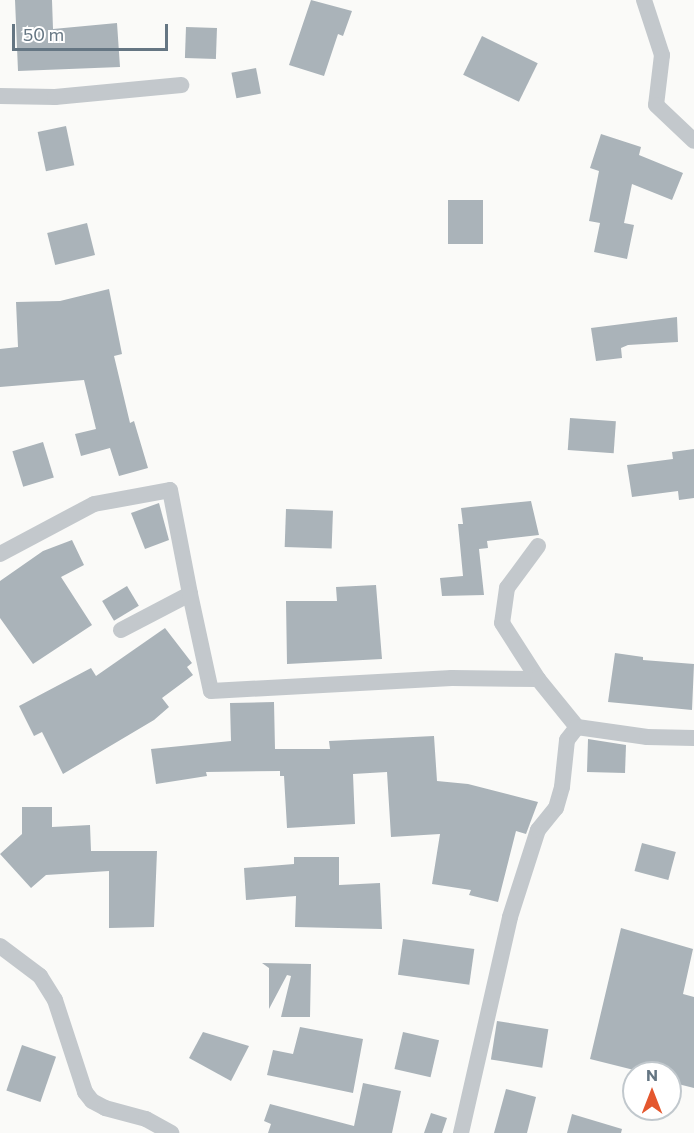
<!DOCTYPE html>
<html>
<head>
<meta charset="utf-8">
<style>
  body { margin:0 }
  #map { position:relative; width:694px; height:1133px; overflow:hidden; background:#fafaf8; font-family:Commissioner,sans-serif }
  div>[style] { position:absolute }
  .building>* { inset:0; background:#aab3b9; transform-origin:0 0 }
  .minor>* { height:16px; margin:-8px; padding:0 8px; transform-origin:8px; border-radius:8px; background:#c3c8cc }
  span { translate:-50% -50%; white-space:nowrap; text-align:center; line-height:1.15; -webkit-text-stroke:6px #fff; paint-order:stroke }
  .north { position:absolute; left:622px; top:1061px; width:60px; height:60px; box-sizing:border-box; background:#fff; border:2px solid #c1c8cd; border-radius:50%; rotate:0deg; font-size:16px; font-weight:700; line-height:24px; text-align:center; color:#657683 }
  .north::after { content:''; display:block; margin:auto; width:21px; height:27px; background:#e4572e; clip-path:polygon(50% 0,100% 100%,50% 72%,0 100%) }
  .scale { position:absolute; left:12px; top:24px; width:156px; height:27px; box-sizing:border-box; border:3px solid #657683; border-top:0; padding-left:8px; font-size:18px; line-height:21px; white-space:nowrap; color:#657683; -webkit-text-stroke:4px #fff; paint-order:stroke }
</style>
</head>
<body>
<div id="map">
  <div class="building">
    <i style="clip-path:polygon(15px 0,52px 0,53px 29px,117px 23px,120px 67px,18px 71px)"></i>
    <i style="clip-path:polygon(311px 0,352px 11px,343px 36px,338px 34px,324px 76px,289px 65px)"></i>
    <i style="left:186px;top:27px;width:31px;height:31px;rotate:2deg"></i>
    <i style="left:482px;top:36px;width:62px;height:43px;rotate:26deg"></i>
    <i style="left:256px;top:68px;width:26px;height:25px;rotate:79deg"></i>
    <i style="left:66px;top:126px;width:40px;height:29px;rotate:78deg"></i>
    <i style="clip-path:polygon(601px 134px,641px 147px,639px 155px,683px 173px,672px 200px,632px 184px,624px 223px,634px 225px,627px 259px,594px 252px,600px 223px,589px 221px,599px 171px,590px 168px)"></i>
    <i style="left:448px;top:200px;width:35px;height:44px"></i>
    <i style="left:87px;top:223px;width:33px;height:41px;rotate:76deg"></i>
    <i style="clip-path:polygon(109px 289px,122px 354px,114px 356px,130px 423px,134px 421px,148px 468px,119px 476px,110px 448px,81px 456px,75px 434px,96px 429px,84px 380px,0 387px,0 349px,18px 347px,16px 302px,60px 301px)"></i>
    <i style="clip-path:polygon(677px 317px,678px 342px,628px 345px,621px 348px,622px 358px,596px 361px,591px 328px)"></i>
    <i style="left:570px;top:418px;width:46px;height:32px;rotate:4deg"></i>
    <i style="left:43px;top:442px;width:37px;height:32px;rotate:73deg"></i>
    <i style="clip-path:polygon(694px 449px,694px 498px,679px 500px,678px 491px,632px 497px,627px 465px,673px 459px,672px 452px)"></i>
    <i style="clip-path:polygon(531px 501px,539px 535px,487px 541px,488px 548px,479px 549px,484px 595px,442px 596px,440px 578px,463px 576px,458px 524px,463px 524px,461px 508px)"></i>
    <i style="clip-path:polygon(159px 503px,169px 540px,145px 549px,131px 513px)"></i>
    <i style="left:286px;top:509px;width:47px;height:38px;rotate:2deg"></i>
    <i style="clip-path:polygon(72px 540px,84px 565px,61px 577px,92px 625px,33px 664px,0 618px,0 581px,43px 551px)"></i>
    <i style="clip-path:polygon(376px 585px,382px 659px,287px 664px,286px 601px,337px 601px,336px 587px)"></i>
    <i style="left:127px;top:586px;width:23px;height:29px;rotate:59deg"></i>
    <i style="clip-path:polygon(165px 628px,192px 663px,187px 667px,193px 675px,162px 698px,169px 707px,154px 720px,63px 774px,42px 732px,34px 736px,19px 706px,91px 668px,96px 676px)"></i>
    <i style="clip-path:polygon(615px 653px,643px 657px,643px 660px,694px 664px,692px 710px,608px 702px)"></i>
    <i style="clip-path:polygon(274px 702px,275px 749px,330px 749px,329px 741px,434px 736px,437px 781px,468px 784px,538px 802px,526px 834px,516px 831px,498px 902px,469px 895px,471px 890px,432px 884px,440px 834px,391px 837px,387px 772px,353px 774px,355px 824px,287px 828px,284px 776px,280px 776px,280px 771px,206px 772px,207px 776px,156px 784px,151px 749px,231px 741px,230px 703px)"></i>
    <i style="clip-path:polygon(588px 739px,626px 745px,625px 773px,587px 772px)"></i>
    <i style="clip-path:polygon(22px 807px,52px 807px,52px 827px,90px 825px,91px 851px,157px 851px,154px 927px,109px 928px,109px 871px,46px 875px,31px 888px,0 854px,22px 834px)"></i>
    <i style="left:642px;top:843px;width:35px;height:29px;rotate:15deg"></i>
    <i style="clip-path:polygon(294px 857px,339px 857px,339px 885px,380px 883px,382px 929px,295px 927px,296px 896px,246px 900px,244px 868px,294px 864px)"></i>
    <i style="clip-path:polygon(621px 928px,693px 949px,683px 994px,694px 997px,694px 1088px,674px 1083px,676px 1073px,646px 1073px,590px 1059px)"></i>
    <i style="left:403px;top:939px;width:72px;height:36px;rotate:8deg"></i>
    <i style="clip-path:polygon(262px 963px,311px 964px,310px 1017px,281px 1017px,291px 976px,287px 975px,269px 1009px,269px 968px)"></i>
    <i style="left:497px;top:1021px;width:52px;height:39px;rotate:9deg"></i>
    <i style="clip-path:polygon(300px 1027px,363px 1039px,353px 1093px,267px 1075px,273px 1050px,293px 1054px)"></i>
    <i style="clip-path:polygon(203px 1032px,249px 1046px,231px 1081px,189px 1058px)"></i>
    <i style="left:403px;top:1032px;width:37px;height:38px;rotate:13deg"></i>
    <i style="left:22px;top:1045px;width:36px;height:48px;rotate:19deg"></i>
    <i style="clip-path:polygon(363px 1083px,401px 1091px,392px 1133px,268px 1133px,271px 1124px,264px 1121px,270px 1104px,354px 1126px)"></i>
    <i style="clip-path:polygon(506px 1089px,536px 1097px,527px 1133px,494px 1133px)"></i>
    <i style="clip-path:polygon(431px 1113px,447px 1118px,442px 1133px,424px 1133px)"></i>
    <i style="clip-path:polygon(572px 1114px,622px 1129px,621px 1133px,567px 1133px)"></i>
  </div>
  <div class="minor">
    <i style="left:644px;top:0;width:58px;rotate:71.9deg"></i>
    <i style="left:662px;top:55px;width:50px;rotate:96.8deg"></i>
    <i style="left:656px;top:105px;width:52px;rotate:43.5deg"></i>
    <i style="left:0;top:96px;width:55px;rotate:1deg"></i>
    <i style="left:55px;top:97px;width:127px;rotate:-5.4deg"></i>
    <i style="left:538px;top:546px;width:52px;rotate:126.4deg"></i>
    <i style="left:507px;top:588px;width:35px;rotate:98deg"></i>
    <i style="left:502px;top:623px;width:67px;rotate:57.3deg"></i>
    <i style="left:0;top:554px;width:106px;rotate:-28deg"></i>
    <i style="left:94px;top:504px;width:77px;rotate:-10.4deg"></i>
    <i style="left:170px;top:490px;width:106px;rotate:79.1deg"></i>
    <i style="left:121px;top:630px;width:78px;rotate:-27.6deg"></i>
    <i style="left:190px;top:594px;width:99px;rotate:77.8deg"></i>
    <i style="left:211px;top:691px;width:241px;rotate:-3.1deg"></i>
    <i style="left:452px;top:678px;width:86px;rotate:0.7deg"></i>
    <i style="left:538px;top:679px;width:62px;rotate:50.9deg"></i>
    <i style="left:577px;top:727px;width:71px;rotate:8.1deg"></i>
    <i style="left:647px;top:737px;width:47px;rotate:1.2deg"></i>
    <i style="left:0;top:946px;width:50px;rotate:36.9deg"></i>
    <i style="left:40px;top:976px;width:28px;rotate:58deg"></i>
    <i style="left:55px;top:1000px;width:97px;rotate:71.9deg"></i>
    <i style="left:85px;top:1092px;width:11px;rotate:52deg"></i>
    <i style="left:92px;top:1101px;width:15px;rotate:28deg"></i>
    <i style="left:105px;top:1108px;width:42px;rotate:15deg"></i>
    <i style="left:146px;top:1119px;width:29px;rotate:29deg"></i>
    <i style="left:461px;top:1133px;width:221px;rotate:-77.2deg"></i>
    <i style="left:510px;top:917px;width:91px;rotate:-72.2deg"></i>
    <i style="left:538px;top:830px;width:28px;rotate:-51deg"></i>
    <i style="left:556px;top:808px;width:22px;rotate:-74deg"></i>
    <i style="left:562px;top:787px;width:47px;rotate:-83.9deg"></i>
    <i style="left:567px;top:740px;width:16px;rotate:-52deg"></i>
  </div>
  <div class="north">N</div>
  <div class="scale">50 m</div>
</div>
</body>
</html>
